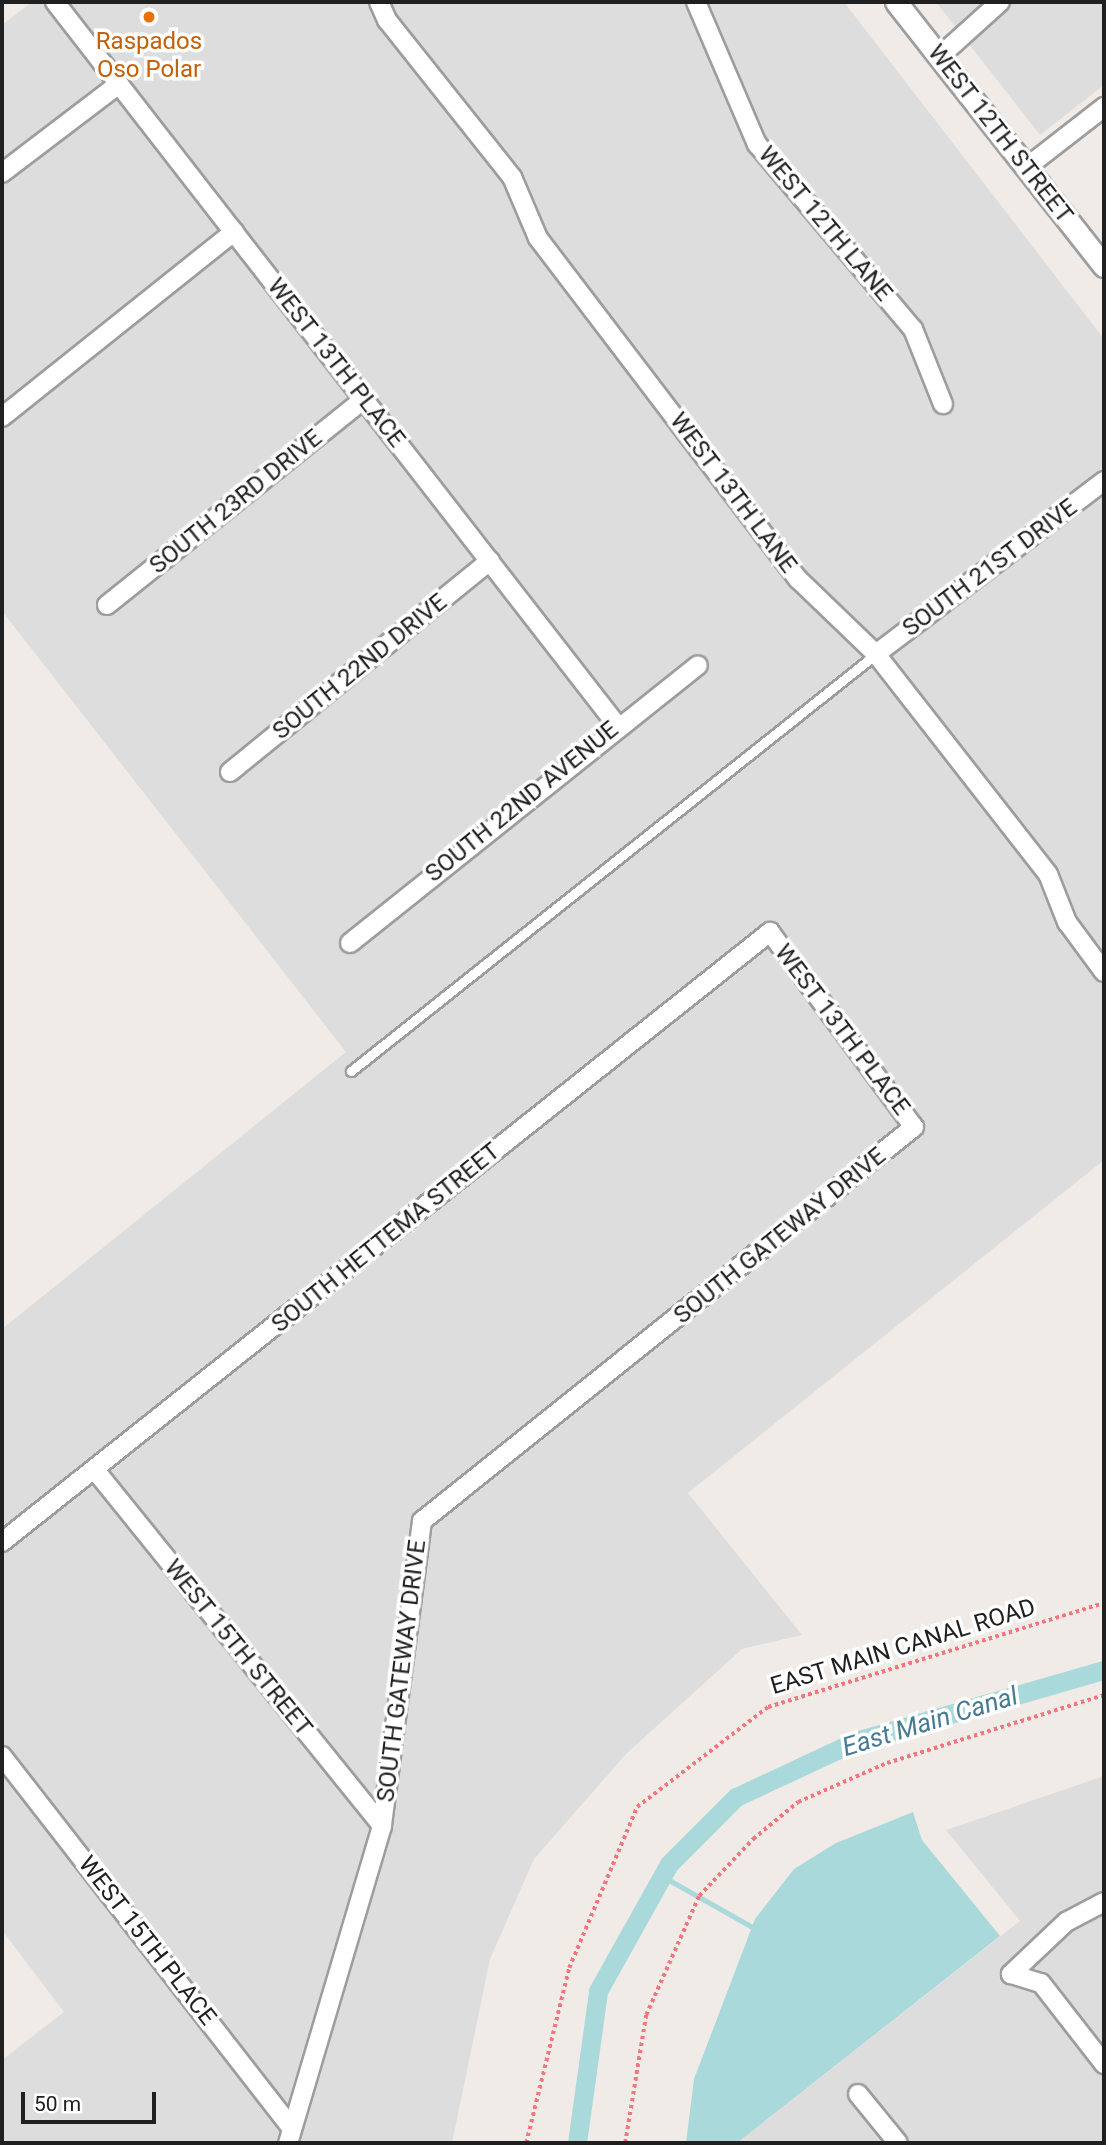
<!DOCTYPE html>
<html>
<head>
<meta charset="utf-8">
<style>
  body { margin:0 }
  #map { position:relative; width:1106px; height:2145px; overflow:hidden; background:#f0ebe7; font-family:Roboto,sans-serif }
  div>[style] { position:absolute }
  .residential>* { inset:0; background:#dedddd }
  .water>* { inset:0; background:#aad9db }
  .stream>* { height:5px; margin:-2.5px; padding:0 2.5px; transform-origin:2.5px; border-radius:2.5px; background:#aad9db }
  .canal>* { height:19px; margin:-9.5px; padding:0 9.5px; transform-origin:9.5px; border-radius:9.5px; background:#aad9db }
  .path>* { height:3.5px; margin-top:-1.75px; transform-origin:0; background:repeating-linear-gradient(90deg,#f3757e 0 3.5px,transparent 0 7px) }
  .roads { filter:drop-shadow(2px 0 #9d9d9d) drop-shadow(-2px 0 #9d9d9d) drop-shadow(0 2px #9d9d9d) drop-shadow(0 -2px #9d9d9d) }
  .service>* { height:9px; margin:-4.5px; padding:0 4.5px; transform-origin:4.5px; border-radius:4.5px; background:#fff }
  .minor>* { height:18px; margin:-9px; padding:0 9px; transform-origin:9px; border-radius:9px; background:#fff }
  .tertiary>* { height:21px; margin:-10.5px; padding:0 10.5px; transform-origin:10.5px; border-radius:10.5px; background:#fff }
  .dots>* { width:19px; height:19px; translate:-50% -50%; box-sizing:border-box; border:4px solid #fff; border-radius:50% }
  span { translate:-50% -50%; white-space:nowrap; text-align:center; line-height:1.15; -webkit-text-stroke:7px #fff; paint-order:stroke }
  .food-label { font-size:24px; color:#c56008 }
  .street-label { font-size:24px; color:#202020 }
  .water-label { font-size:26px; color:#477b94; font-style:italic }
  .frame { position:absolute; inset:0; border:4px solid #202020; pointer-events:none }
  .scale { position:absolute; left:21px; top:2092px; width:135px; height:32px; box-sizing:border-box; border:4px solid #202020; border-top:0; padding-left:9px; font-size:21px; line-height:24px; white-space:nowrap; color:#202020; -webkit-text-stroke:5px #fff; paint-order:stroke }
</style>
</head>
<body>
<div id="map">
  <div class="residential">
    <i style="clip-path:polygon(32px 2px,844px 2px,1104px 339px,1104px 1160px,688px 1493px,802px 1635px,742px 1649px,626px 1754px,534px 1859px,490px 1959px,452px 2143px,2px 2143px,2px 2060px,64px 2012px,2px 1930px,2px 1329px,346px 1052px,2px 611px,2px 25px)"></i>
    <i style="clip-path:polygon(936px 2px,1104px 2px,1104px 85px,1040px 135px)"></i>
    <i style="clip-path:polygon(1104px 1776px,1104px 2143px,737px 2143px,1020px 1921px,946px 1830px)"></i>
  </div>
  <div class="water">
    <i style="clip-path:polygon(913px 1812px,922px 1840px,1000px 1936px,737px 2143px,686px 2143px,694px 2079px,755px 1919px,794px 1869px,836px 1843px)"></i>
  </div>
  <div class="stream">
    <i style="left:662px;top:1876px;width:103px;rotate:29.5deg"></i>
  </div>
  <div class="canal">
    <i style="left:577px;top:2143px;width:153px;rotate:-82.1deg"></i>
    <i style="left:598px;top:1991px;width:145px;rotate:-60.8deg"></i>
    <i style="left:669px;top:1864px;width:95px;rotate:-45deg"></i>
    <i style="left:736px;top:1797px;width:132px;rotate:-25deg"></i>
    <i style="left:856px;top:1741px;width:258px;rotate:-16deg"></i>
  </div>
  <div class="path">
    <i style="left:526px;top:2143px;width:180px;rotate:-76.2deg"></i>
    <i style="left:569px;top:1968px;width:175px;rotate:-67.1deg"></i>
    <i style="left:637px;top:1807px;width:165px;rotate:-37.4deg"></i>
    <i style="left:768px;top:1707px;width:352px;rotate:-17.2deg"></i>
    <i style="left:625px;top:2143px;width:130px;rotate:-80.7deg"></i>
    <i style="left:646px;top:2015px;width:130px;rotate:-66deg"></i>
    <i style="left:699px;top:1896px;width:79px;rotate:-46.5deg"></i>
    <i style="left:753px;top:1839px;width:58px;rotate:-39.4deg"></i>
    <i style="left:798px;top:1802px;width:97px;rotate:-23.7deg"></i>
    <i style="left:887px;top:1763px;width:227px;rotate:-17.4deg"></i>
  </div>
  <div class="roads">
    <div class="service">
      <i style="left:351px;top:1071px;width:670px;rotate:-38.46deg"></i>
    </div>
    <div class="minor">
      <i style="left:55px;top:2px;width:914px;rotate:52.15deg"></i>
      <i style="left:379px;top:2px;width:20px;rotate:66deg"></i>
      <i style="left:387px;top:20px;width:201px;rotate:51.5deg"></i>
      <i style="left:512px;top:177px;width:66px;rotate:66.9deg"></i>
      <i style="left:538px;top:238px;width:429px;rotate:52.7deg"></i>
      <i style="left:798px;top:579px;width:108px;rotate:43.9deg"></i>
      <i style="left:876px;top:654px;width:279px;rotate:52deg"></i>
      <i style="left:1048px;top:874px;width:52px;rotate:68.4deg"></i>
      <i style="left:1067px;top:922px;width:62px;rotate:53.5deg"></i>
      <i style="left:696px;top:2px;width:155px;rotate:66.8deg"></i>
      <i style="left:757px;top:144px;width:242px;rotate:49.9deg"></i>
      <i style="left:913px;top:329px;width:81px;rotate:68.2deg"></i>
      <i style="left:939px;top:57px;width:82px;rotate:-42deg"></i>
      <i style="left:1027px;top:167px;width:98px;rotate:-37.9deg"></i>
      <i style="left:2px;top:173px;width:147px;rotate:-37.3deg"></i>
      <i style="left:2px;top:417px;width:297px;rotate:-38.6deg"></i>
      <i style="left:107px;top:605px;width:329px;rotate:-38.7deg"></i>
      <i style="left:876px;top:654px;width:286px;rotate:-37.2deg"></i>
      <i style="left:230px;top:772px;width:335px;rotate:-39.1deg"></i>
      <i style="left:350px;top:943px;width:445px;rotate:-38.6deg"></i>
      <i style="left:95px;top:1470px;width:457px;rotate:51.1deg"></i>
      <i style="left:2px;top:1542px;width:981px;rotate:-38.46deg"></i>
      <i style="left:770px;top:932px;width:242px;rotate:53.6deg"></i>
      <i style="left:914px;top:1127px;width:630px;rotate:141.31deg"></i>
      <i style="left:422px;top:1521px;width:308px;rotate:97.5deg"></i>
      <i style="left:382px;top:1826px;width:331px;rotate:106.5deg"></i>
      <i style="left:2px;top:1756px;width:470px;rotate:52.1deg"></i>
      <i style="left:1104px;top:1902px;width:43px;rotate:152.2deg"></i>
      <i style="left:1066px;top:1922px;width:76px;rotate:136.6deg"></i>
      <i style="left:1011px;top:1974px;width:31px;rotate:17deg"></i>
      <i style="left:1041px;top:1983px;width:103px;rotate:52.1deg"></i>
      <i style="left:858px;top:2094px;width:63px;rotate:50.8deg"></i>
    </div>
    <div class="tertiary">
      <i style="left:896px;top:2px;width:336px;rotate:51.8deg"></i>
    </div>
  </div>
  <div class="dots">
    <i style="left:149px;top:17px;background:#e8710a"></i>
  </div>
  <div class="food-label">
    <span style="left:149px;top:56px">Raspados<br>Oso Polar</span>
  </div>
  <div class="street-label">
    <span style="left:1000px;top:134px;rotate:52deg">WEST 12TH STREET</span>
    <span style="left:825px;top:224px;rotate:50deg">WEST 12TH LANE</span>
    <span style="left:336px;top:363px;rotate:52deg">WEST 13TH PLACE</span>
    <span style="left:733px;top:493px;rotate:53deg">WEST 13TH LANE</span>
    <span style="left:236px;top:502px;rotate:-39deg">SOUTH 23RD DRIVE</span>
    <span style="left:990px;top:568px;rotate:-37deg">SOUTH 21ST DRIVE</span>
    <span style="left:360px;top:667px;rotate:-39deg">SOUTH 22ND DRIVE</span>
    <span style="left:522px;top:802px;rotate:-39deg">SOUTH 22ND AVENUE</span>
    <span style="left:842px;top:1030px;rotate:53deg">WEST 13TH PLACE</span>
    <span style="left:780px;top:1236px;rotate:-39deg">SOUTH GATEWAY DRIVE</span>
    <span style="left:386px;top:1238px;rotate:-39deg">SOUTH HETTEMA STREET</span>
    <span style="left:903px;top:1647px;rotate:-17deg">EAST MAIN CANAL ROAD</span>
    <span style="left:238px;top:1648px;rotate:51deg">WEST 15TH STREET</span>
    <span style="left:402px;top:1671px;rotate:-83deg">SOUTH GATEWAY DRIVE</span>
    <span style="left:147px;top:1941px;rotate:52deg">WEST 15TH PLACE</span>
  </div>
  <div class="water-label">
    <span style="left:930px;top:1722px;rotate:-17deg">East Main Canal</span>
  </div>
  <div class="frame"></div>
  <div class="scale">50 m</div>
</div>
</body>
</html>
